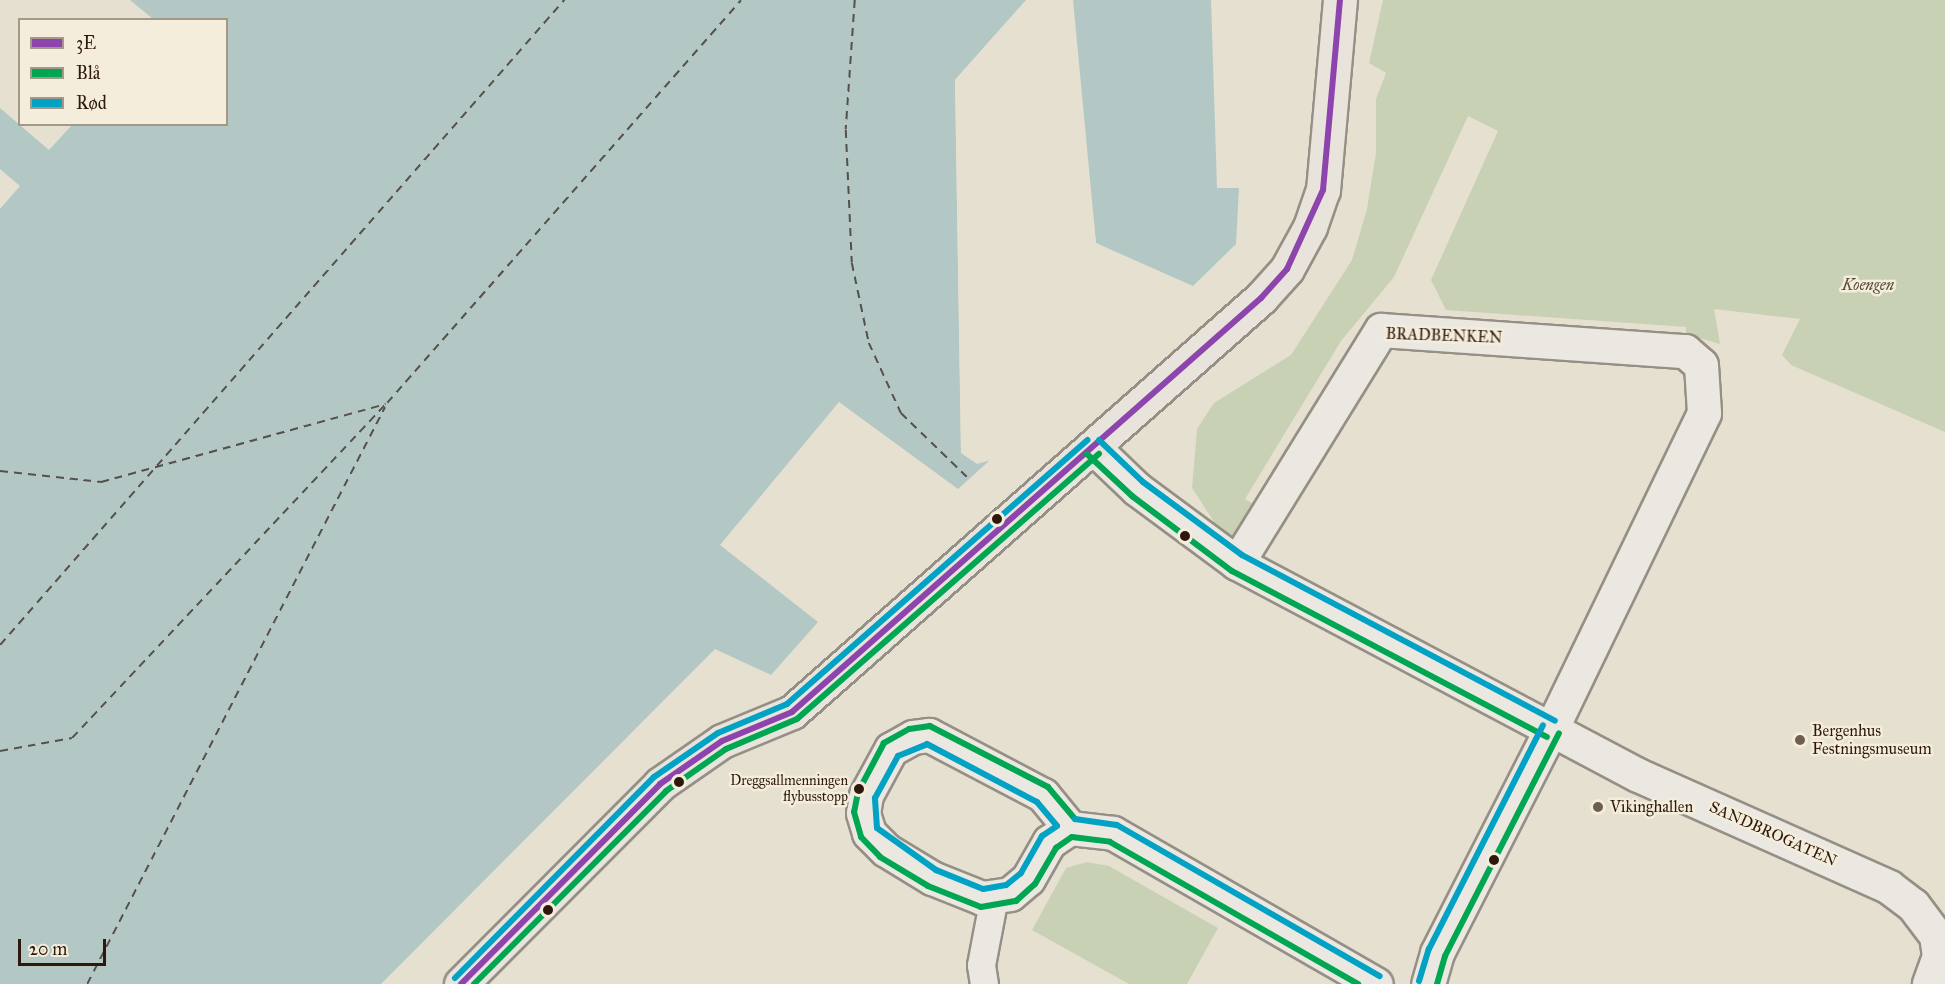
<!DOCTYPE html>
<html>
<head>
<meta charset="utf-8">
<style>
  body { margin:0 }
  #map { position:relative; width:1945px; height:984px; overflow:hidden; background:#e6e0d1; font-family:"IM FELL Great Primer",serif }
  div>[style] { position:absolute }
  .green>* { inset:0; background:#c9d1b4 }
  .water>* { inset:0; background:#b3c7c4 }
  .pier>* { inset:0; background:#e6e0d1 }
  .ferry>* { height:1.5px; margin-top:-0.75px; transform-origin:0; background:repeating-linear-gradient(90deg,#55514a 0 8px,transparent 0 14px) }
  .roads { filter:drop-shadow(2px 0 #958f85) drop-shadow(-2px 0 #958f85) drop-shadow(0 2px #958f85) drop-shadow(0 -2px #958f85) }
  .pedestrian>* { height:27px; margin:-13.5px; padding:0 13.5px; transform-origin:13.5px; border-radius:13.5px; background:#ebe8e1 }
  .minor>* { height:33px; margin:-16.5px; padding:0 16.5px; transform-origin:16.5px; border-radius:16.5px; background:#ebe8e1 }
  .tertiary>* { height:33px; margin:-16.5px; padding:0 16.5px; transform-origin:16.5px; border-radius:16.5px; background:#ebe8e1 }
  .primary>* { height:33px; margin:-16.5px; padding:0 16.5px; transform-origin:16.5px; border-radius:16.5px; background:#e8e4dc }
  .bus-1>* { height:6px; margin:-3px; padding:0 3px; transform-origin:3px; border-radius:3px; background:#8e44ad }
  .bus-2>* { height:6px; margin:-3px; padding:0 3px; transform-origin:3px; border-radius:3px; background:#00a651 }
  .bus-3>* { height:6px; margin:-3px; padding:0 3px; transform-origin:3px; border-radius:3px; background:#02a2c4 }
  .dots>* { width:16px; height:16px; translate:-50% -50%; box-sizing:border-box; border:3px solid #f4eddc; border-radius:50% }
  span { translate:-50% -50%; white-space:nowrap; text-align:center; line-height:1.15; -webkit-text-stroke:5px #f4eddc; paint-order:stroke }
  .bus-label { font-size:14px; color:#2e180b }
  .right { translate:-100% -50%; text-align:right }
  .park-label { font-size:16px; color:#564c36; font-style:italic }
  .street-label { font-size:16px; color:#2e180b }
  .poi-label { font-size:16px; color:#2e180b }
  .left { translate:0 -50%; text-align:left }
  .legend { position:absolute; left:18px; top:18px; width:210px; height:108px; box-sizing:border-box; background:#f4eddc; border:2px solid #a59888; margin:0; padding:8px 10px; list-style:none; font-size:18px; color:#2e180b }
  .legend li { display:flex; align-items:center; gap:12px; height:30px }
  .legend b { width:30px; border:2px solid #a59888 }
  .scale { position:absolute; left:18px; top:939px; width:88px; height:27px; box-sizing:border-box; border:3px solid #2e180b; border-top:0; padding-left:8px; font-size:18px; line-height:21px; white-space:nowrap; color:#2e180b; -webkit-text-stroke:4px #f4eddc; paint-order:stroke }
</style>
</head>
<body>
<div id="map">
  <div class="green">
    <i style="clip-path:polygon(1383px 0,1945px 0,1945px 432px,1791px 365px,1782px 355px,1800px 319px,1714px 309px,1720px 344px,1686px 334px,1686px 327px,1446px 310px,1431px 280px,1498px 131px,1468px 116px,1394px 277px,1341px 341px,1245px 499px,1268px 513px,1249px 543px,1220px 531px,1192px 488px,1197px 429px,1214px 403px,1291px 355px,1352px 260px,1367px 209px,1376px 153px,1376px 99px,1386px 73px,1369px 63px)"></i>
    <i style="clip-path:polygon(1087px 862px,1109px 866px,1218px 928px,1187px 984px,1129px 984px,1032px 930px,1066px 868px)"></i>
  </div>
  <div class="water">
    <i style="clip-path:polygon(130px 0,1026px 0,955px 80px,961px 453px,977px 463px,984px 457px,989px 461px,958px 489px,839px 402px,720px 545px,818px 622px,771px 675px,715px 649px,381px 984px,0 984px,0 209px,20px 186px,0 169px,0 108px,49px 150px,72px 125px,226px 124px,226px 20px,153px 19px)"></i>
    <i style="clip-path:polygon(1073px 0,1211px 0,1217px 188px,1239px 188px,1236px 244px,1193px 286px,1096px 243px)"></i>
  </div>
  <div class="pier">
    <i style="clip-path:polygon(1026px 0,958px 81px,964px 451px,977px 460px,984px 454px,991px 460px,977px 464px,961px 453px,955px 80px)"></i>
    <i style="clip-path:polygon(1070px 0,1096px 243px,1191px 288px,1098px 251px,1093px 244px)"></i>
  </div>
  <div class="ferry">
    <i style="left:855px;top:0;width:130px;rotate:94deg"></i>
    <i style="left:846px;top:130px;width:133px;rotate:87.4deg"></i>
    <i style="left:852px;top:263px;width:82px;rotate:78deg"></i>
    <i style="left:869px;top:343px;width:77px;rotate:65.4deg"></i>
    <i style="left:901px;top:413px;width:95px;rotate:44.1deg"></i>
    <i style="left:0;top:471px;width:102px;rotate:6.2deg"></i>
    <i style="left:101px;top:482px;width:295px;rotate:-15.3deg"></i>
    <i style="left:0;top:645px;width:857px;rotate:-48.83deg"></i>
    <i style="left:0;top:751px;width:73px;rotate:-10.2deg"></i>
    <i style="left:72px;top:738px;width:460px;rotate:-46.8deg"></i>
    <i style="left:387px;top:403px;width:536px;rotate:-48.7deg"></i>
    <i style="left:87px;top:984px;width:649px;rotate:-62.69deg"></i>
  </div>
  <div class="roads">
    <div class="pedestrian">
      <i style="left:984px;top:984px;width:19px;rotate:-99deg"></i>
      <i style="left:981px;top:965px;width:69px;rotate:-79.2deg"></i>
    </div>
    <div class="minor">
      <i style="left:1237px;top:563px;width:274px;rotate:-58.3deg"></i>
      <i style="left:1381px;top:330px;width:305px;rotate:4deg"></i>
      <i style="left:1685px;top:351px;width:21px;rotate:41deg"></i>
      <i style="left:1701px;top:365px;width:48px;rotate:86.4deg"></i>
      <i style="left:1704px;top:413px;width:351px;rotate:115.8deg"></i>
      <i style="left:1551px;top:729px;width:98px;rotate:27.9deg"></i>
      <i style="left:1638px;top:775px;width:275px;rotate:24deg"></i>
      <i style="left:1889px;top:887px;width:30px;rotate:37deg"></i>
      <i style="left:1913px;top:905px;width:38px;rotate:53deg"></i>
      <i style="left:1936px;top:935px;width:21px;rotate:82deg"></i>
      <i style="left:1939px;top:956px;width:30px;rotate:110deg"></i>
      <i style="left:1070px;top:828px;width:43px;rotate:-129.3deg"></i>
      <i style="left:1043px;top:795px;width:129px;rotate:-152.2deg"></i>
      <i style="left:929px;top:735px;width:16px;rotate:173deg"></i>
      <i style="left:913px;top:737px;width:25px;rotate:151deg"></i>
      <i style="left:891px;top:749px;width:52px;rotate:118.5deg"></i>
      <i style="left:866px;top:795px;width:18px;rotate:99deg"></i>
      <i style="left:863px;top:813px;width:21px;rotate:73deg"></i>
      <i style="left:869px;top:833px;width:24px;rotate:45deg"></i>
      <i style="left:886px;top:850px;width:54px;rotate:31.3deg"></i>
      <i style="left:932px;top:878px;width:54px;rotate:21.8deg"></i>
      <i style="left:982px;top:898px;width:28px;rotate:-8deg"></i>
      <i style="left:1010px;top:894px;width:23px;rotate:-40deg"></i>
      <i style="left:1028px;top:879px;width:43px;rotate:-60.4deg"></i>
      <i style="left:1049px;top:842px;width:25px;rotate:-34deg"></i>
      <i style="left:1070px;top:828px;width:43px;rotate:6.6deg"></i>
      <i style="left:1113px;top:833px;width:303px;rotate:29.9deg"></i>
    </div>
    <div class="tertiary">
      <i style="left:1093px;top:447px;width:61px;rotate:43.7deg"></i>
      <i style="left:1137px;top:489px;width:124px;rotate:36.5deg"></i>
      <i style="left:1237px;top:563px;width:355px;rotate:27.9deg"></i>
      <i style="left:1551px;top:729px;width:251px;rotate:117deg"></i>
      <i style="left:1437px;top:953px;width:32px;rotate:106deg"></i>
    </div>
    <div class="primary">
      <i style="left:461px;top:984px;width:282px;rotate:-45.1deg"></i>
      <i style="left:660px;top:784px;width:75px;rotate:-34.7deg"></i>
      <i style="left:722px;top:741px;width:76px;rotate:-22.5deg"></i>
      <i style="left:792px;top:712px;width:626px;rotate:-41.44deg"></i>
      <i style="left:1261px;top:298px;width:39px;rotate:-48deg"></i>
      <i style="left:1287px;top:269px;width:48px;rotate:-61.3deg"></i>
      <i style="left:1310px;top:227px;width:39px;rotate:-71deg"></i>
      <i style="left:1323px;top:190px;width:191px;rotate:-84.9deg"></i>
    </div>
  </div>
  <div class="bus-1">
    <i style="left:461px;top:984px;width:282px;rotate:-45.1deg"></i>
    <i style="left:660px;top:784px;width:75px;rotate:-34.7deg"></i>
    <i style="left:722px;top:741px;width:76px;rotate:-22.5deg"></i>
    <i style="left:792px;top:712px;width:626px;rotate:-41.44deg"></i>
    <i style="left:1261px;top:298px;width:39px;rotate:-48deg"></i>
    <i style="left:1287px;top:269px;width:87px;rotate:-65.5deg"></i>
    <i style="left:1323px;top:190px;width:191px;rotate:-84.9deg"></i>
  </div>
  <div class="bus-2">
    <i style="left:1087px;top:454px;width:62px;rotate:43deg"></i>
    <i style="left:1132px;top:496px;width:125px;rotate:36.9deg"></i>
    <i style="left:1232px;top:571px;width:356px;rotate:27.8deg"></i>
    <i style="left:1075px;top:819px;width:42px;rotate:-130.2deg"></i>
    <i style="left:1048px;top:787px;width:133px;rotate:-152.7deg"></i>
    <i style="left:930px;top:726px;width:21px;rotate:172deg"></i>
    <i style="left:909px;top:729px;width:29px;rotate:151deg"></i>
    <i style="left:884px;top:743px;width:55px;rotate:118deg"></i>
    <i style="left:858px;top:792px;width:20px;rotate:101deg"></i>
    <i style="left:854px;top:812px;width:26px;rotate:74deg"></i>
    <i style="left:861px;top:837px;width:28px;rotate:46deg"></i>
    <i style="left:880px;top:857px;width:56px;rotate:31.1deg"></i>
    <i style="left:928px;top:886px;width:57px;rotate:21.6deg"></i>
    <i style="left:981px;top:907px;width:36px;rotate:-10deg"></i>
    <i style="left:1016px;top:901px;width:25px;rotate:-42deg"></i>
    <i style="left:1035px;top:884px;width:42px;rotate:-59.7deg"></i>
    <i style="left:1056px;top:848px;width:19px;rotate:-35deg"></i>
    <i style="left:1072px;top:837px;width:38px;rotate:7deg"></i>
    <i style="left:1110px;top:842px;width:286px;rotate:29.8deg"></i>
    <i style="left:474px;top:984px;width:272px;rotate:-45.1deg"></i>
    <i style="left:666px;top:791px;width:73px;rotate:-35deg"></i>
    <i style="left:726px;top:749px;width:77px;rotate:-22.9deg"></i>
    <i style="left:797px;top:719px;width:402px;rotate:-41.3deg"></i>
    <i style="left:1437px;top:984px;width:29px;rotate:-74deg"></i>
    <i style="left:1445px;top:956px;width:250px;rotate:-62.9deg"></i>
  </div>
  <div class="bus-3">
    <i style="left:1099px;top:440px;width:61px;rotate:43.7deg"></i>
    <i style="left:1143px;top:482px;width:123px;rotate:36.4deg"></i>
    <i style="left:1242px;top:555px;width:354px;rotate:27.9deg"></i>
    <i style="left:927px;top:744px;width:124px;rotate:27.8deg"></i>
    <i style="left:1037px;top:802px;width:31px;rotate:50deg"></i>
    <i style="left:1057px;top:826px;width:18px;rotate:146deg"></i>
    <i style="left:1042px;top:836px;width:43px;rotate:119.6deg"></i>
    <i style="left:1021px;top:873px;width:19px;rotate:141deg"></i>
    <i style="left:1006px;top:885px;width:23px;rotate:170deg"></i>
    <i style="left:983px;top:889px;width:51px;rotate:-158deg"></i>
    <i style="left:936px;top:870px;width:72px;rotate:-144.6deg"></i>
    <i style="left:877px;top:828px;width:30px;rotate:-94deg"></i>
    <i style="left:875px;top:798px;width:48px;rotate:-61.3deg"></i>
    <i style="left:898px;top:756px;width:31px;rotate:-22deg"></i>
    <i style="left:1075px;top:819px;width:42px;rotate:8.1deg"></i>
    <i style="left:1117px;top:825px;width:303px;rotate:29.9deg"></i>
    <i style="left:455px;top:978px;width:283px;rotate:-45.3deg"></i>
    <i style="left:654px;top:777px;width:78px;rotate:-34.5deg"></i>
    <i style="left:718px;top:733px;width:75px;rotate:-22.8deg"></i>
    <i style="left:787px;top:704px;width:400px;rotate:-41.3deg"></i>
    <i style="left:1419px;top:981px;width:34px;rotate:-73deg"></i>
    <i style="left:1429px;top:949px;width:251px;rotate:-63deg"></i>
  </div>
  <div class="dots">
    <i style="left:997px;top:519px;background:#2e180b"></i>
    <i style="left:1185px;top:536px;background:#2e180b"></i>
    <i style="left:1800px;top:740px;background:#6e5e50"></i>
    <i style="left:679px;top:782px;background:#2e180b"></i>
    <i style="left:859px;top:789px;background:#2e180b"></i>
    <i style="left:1598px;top:807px;background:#6e5e50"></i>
    <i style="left:1494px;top:860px;background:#2e180b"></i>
    <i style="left:548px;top:910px;background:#2e180b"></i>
  </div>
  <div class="bus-label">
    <span class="right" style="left:848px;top:789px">Dreggsallmenningen<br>flybusstopp</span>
  </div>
  <div class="park-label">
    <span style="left:1868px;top:285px">Koengen</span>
  </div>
  <div class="street-label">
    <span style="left:1444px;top:336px;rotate:2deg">BRADBENKEN</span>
    <span style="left:1773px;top:834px;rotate:24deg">SANDBROGATEN</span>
  </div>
  <div class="poi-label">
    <span class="left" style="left:1812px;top:740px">Bergenhus<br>Festningsmuseum</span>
    <span class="left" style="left:1610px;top:807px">Vikinghallen</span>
  </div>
  <ul class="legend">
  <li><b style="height:8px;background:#8e44ad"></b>3E</li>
  <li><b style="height:8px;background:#00a651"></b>Blå</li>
  <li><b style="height:8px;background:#02a2c4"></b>Rød</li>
  </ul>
  <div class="scale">20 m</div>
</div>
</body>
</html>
